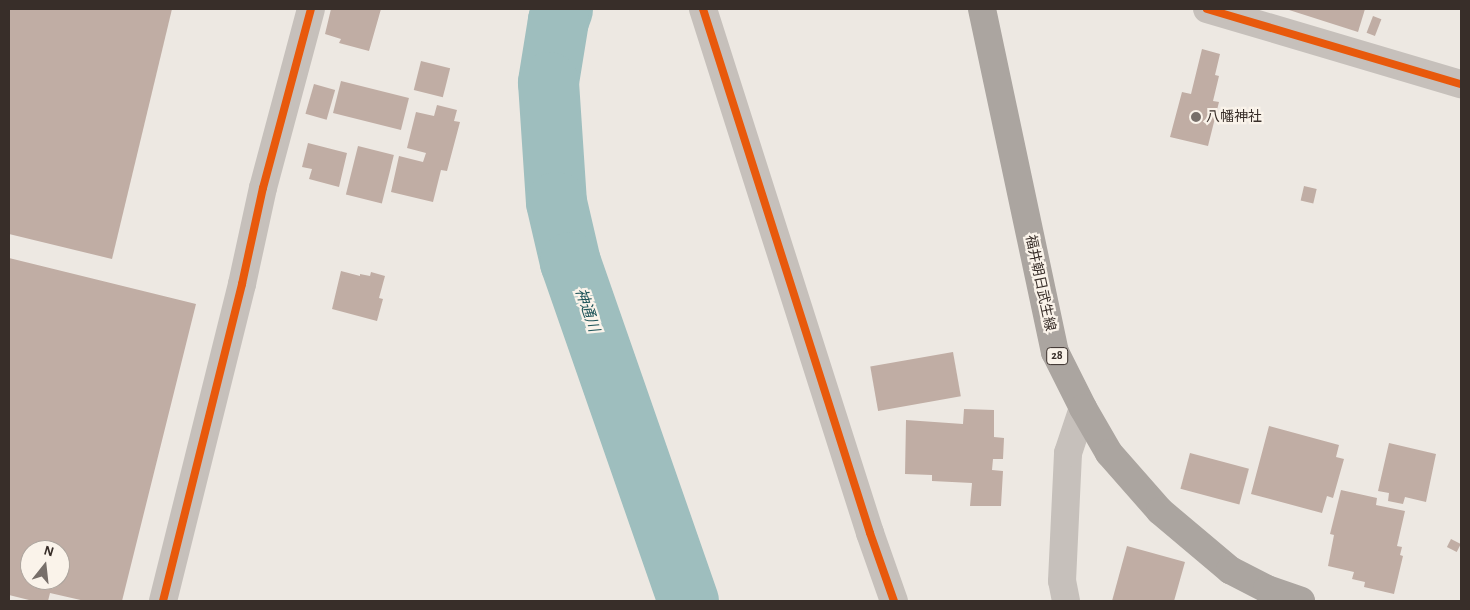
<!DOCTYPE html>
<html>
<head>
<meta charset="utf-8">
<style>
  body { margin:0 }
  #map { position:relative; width:1470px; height:610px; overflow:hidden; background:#ede8e2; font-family:"Alegreya Sans","Noto Sans JP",sans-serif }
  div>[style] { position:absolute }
  .river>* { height:61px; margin:-30.5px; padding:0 30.5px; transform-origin:30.5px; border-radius:30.5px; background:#9ebebe }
  .building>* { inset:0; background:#c0ada4; transform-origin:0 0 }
  .minor>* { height:28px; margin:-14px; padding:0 14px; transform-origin:14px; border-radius:14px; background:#c6c0bb }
  .primary>* { height:28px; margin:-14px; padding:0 14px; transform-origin:14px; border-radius:14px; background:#aba5a0 }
  .cycleway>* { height:8px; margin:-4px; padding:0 4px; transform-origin:4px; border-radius:4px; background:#e8590c }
  .dots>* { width:14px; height:14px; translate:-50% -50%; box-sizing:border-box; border:2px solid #faf3ea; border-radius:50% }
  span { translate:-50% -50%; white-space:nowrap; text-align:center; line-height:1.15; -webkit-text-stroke:4.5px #faf3ea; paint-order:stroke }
  .shield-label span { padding:1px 4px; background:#faf3ea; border:1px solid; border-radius:4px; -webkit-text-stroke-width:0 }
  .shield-label { font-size:12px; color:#382e29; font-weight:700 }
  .poi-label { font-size:14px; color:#382e29 }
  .left { translate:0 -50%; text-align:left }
  .street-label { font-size:14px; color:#382e29 }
  .water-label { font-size:15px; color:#1e5459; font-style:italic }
  .frame { position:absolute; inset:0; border:10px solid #382e29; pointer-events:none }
  .north { position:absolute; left:20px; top:540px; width:50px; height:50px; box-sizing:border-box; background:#faf3ea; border:1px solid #aca49d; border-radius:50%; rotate:16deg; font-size:14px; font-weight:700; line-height:20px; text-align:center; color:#382e29 }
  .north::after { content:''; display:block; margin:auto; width:18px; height:22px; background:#776f6a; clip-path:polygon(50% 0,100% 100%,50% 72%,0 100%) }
</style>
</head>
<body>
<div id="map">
  <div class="river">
    <i style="left:562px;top:9px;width:12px;rotate:110deg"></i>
    <i style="left:558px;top:20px;width:63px;rotate:99.2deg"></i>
    <i style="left:548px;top:82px;width:120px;rotate:86.2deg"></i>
    <i style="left:556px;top:202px;width:62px;rotate:76.9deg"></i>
    <i style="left:570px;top:262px;width:359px;rotate:70.8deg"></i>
  </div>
  <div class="building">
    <i style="clip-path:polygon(9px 9px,172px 9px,112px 259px,9px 234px)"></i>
    <i style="clip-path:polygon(331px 9px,381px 9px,369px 51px,339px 43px,341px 39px,325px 34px)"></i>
    <i style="clip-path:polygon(1286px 9px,1365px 9px,1358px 32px)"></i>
    <i style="left:1373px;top:16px;width:9px;height:18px;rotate:21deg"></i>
    <i style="clip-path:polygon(1202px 49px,1220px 54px,1215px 75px,1219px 76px,1213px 101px,1219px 102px,1208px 146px,1170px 137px,1182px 92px,1191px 94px)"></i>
    <i style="left:421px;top:61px;width:30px;height:30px;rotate:14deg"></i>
    <i style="left:341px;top:81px;width:70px;height:33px;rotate:14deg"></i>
    <i style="left:314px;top:84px;width:22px;height:31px;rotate:16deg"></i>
    <i style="clip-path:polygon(437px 105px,457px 110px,454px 121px,460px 122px,447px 171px,441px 170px,433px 202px,391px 192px,399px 156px,423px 162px,426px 153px,407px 148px,416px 112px,434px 116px)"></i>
    <i style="clip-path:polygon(308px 143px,347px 153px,339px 187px,309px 179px,312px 169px,302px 167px)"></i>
    <i style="left:358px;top:146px;width:37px;height:50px;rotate:14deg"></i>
    <i style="left:1304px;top:186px;width:13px;height:15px;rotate:13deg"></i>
    <i style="clip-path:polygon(evenodd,9px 258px,196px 304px,122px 601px,85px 601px,50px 593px,48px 601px,33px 601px,9px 595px,9px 258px,30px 550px,60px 550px,60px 580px,30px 580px,30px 550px)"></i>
    <i style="clip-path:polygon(341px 271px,360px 276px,360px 274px,370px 276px,371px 272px,385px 276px,379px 298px,383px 299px,377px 321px,332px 309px)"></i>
    <i style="left:953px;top:352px;width:45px;height:84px;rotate:80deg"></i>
    <i style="clip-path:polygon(964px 409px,994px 410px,994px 437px,1004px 438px,1003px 459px,993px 459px,992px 470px,1003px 471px,1001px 506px,970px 506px,972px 483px,932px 481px,932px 475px,905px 474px,906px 420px,963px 424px)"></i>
    <i style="clip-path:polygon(1269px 426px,1339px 445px,1336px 457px,1344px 459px,1333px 498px,1327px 496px,1322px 513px,1251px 494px)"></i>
    <i style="clip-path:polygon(1389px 443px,1436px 454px,1426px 502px,1405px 497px,1403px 504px,1388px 501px,1389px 493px,1378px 491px)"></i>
    <i style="left:1190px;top:453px;width:61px;height:37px;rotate:15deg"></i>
    <i style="clip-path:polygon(1341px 490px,1377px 498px,1376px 505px,1405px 511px,1397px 546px,1402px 547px,1400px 555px,1403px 556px,1394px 594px,1364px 587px,1365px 582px,1352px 579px,1354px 572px,1328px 566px,1334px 535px,1330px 534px)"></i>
    <i style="left:1451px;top:539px;width:11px;height:9px;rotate:27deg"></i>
    <i style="clip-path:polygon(1127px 546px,1185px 562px,1174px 601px,1112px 601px)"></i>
  </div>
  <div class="minor">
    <i style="left:703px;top:9px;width:550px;rotate:72.32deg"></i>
    <i style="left:870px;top:533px;width:72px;rotate:70.6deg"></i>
    <i style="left:1207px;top:9px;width:265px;rotate:16.5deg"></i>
    <i style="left:163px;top:601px;width:327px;rotate:-76deg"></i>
    <i style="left:242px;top:284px;width:98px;rotate:-77.7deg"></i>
    <i style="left:263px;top:188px;width:185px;rotate:-75deg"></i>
    <i style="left:1066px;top:601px;width:20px;rotate:-101deg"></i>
    <i style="left:1062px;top:581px;width:128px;rotate:-87.3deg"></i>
    <i style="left:1068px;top:453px;width:47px;rotate:-71.6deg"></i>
  </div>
  <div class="primary">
    <i style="left:982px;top:9px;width:351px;rotate:78deg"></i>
    <i style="left:1055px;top:352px;width:63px;rotate:63.4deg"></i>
    <i style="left:1083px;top:408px;width:52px;rotate:60deg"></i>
    <i style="left:1109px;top:453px;width:77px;rotate:48.7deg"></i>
    <i style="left:1160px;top:511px;width:92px;rotate:40.1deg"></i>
    <i style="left:1230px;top:570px;width:42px;rotate:27.2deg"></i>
    <i style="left:1267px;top:589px;width:36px;rotate:19deg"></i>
  </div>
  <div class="cycleway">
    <i style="left:703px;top:9px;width:550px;rotate:72.32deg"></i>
    <i style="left:870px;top:533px;width:72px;rotate:70.6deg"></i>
    <i style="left:1207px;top:9px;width:265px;rotate:16.5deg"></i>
    <i style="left:163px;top:601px;width:327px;rotate:-76deg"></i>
    <i style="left:242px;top:284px;width:98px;rotate:-77.7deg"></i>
    <i style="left:263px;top:188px;width:185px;rotate:-75deg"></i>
  </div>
  <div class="dots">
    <i style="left:1196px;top:117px;background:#776f6a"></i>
  </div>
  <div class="shield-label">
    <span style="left:1057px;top:356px">28</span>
  </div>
  <div class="poi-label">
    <span class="left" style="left:1206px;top:117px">八幡神社</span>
  </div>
  <div class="street-label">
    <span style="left:1040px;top:283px;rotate:78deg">福井朝日武生線</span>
  </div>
  <div class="water-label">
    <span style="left:587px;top:310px;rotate:71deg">神通川</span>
  </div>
  <div class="frame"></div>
  <div class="north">N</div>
</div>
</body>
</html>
